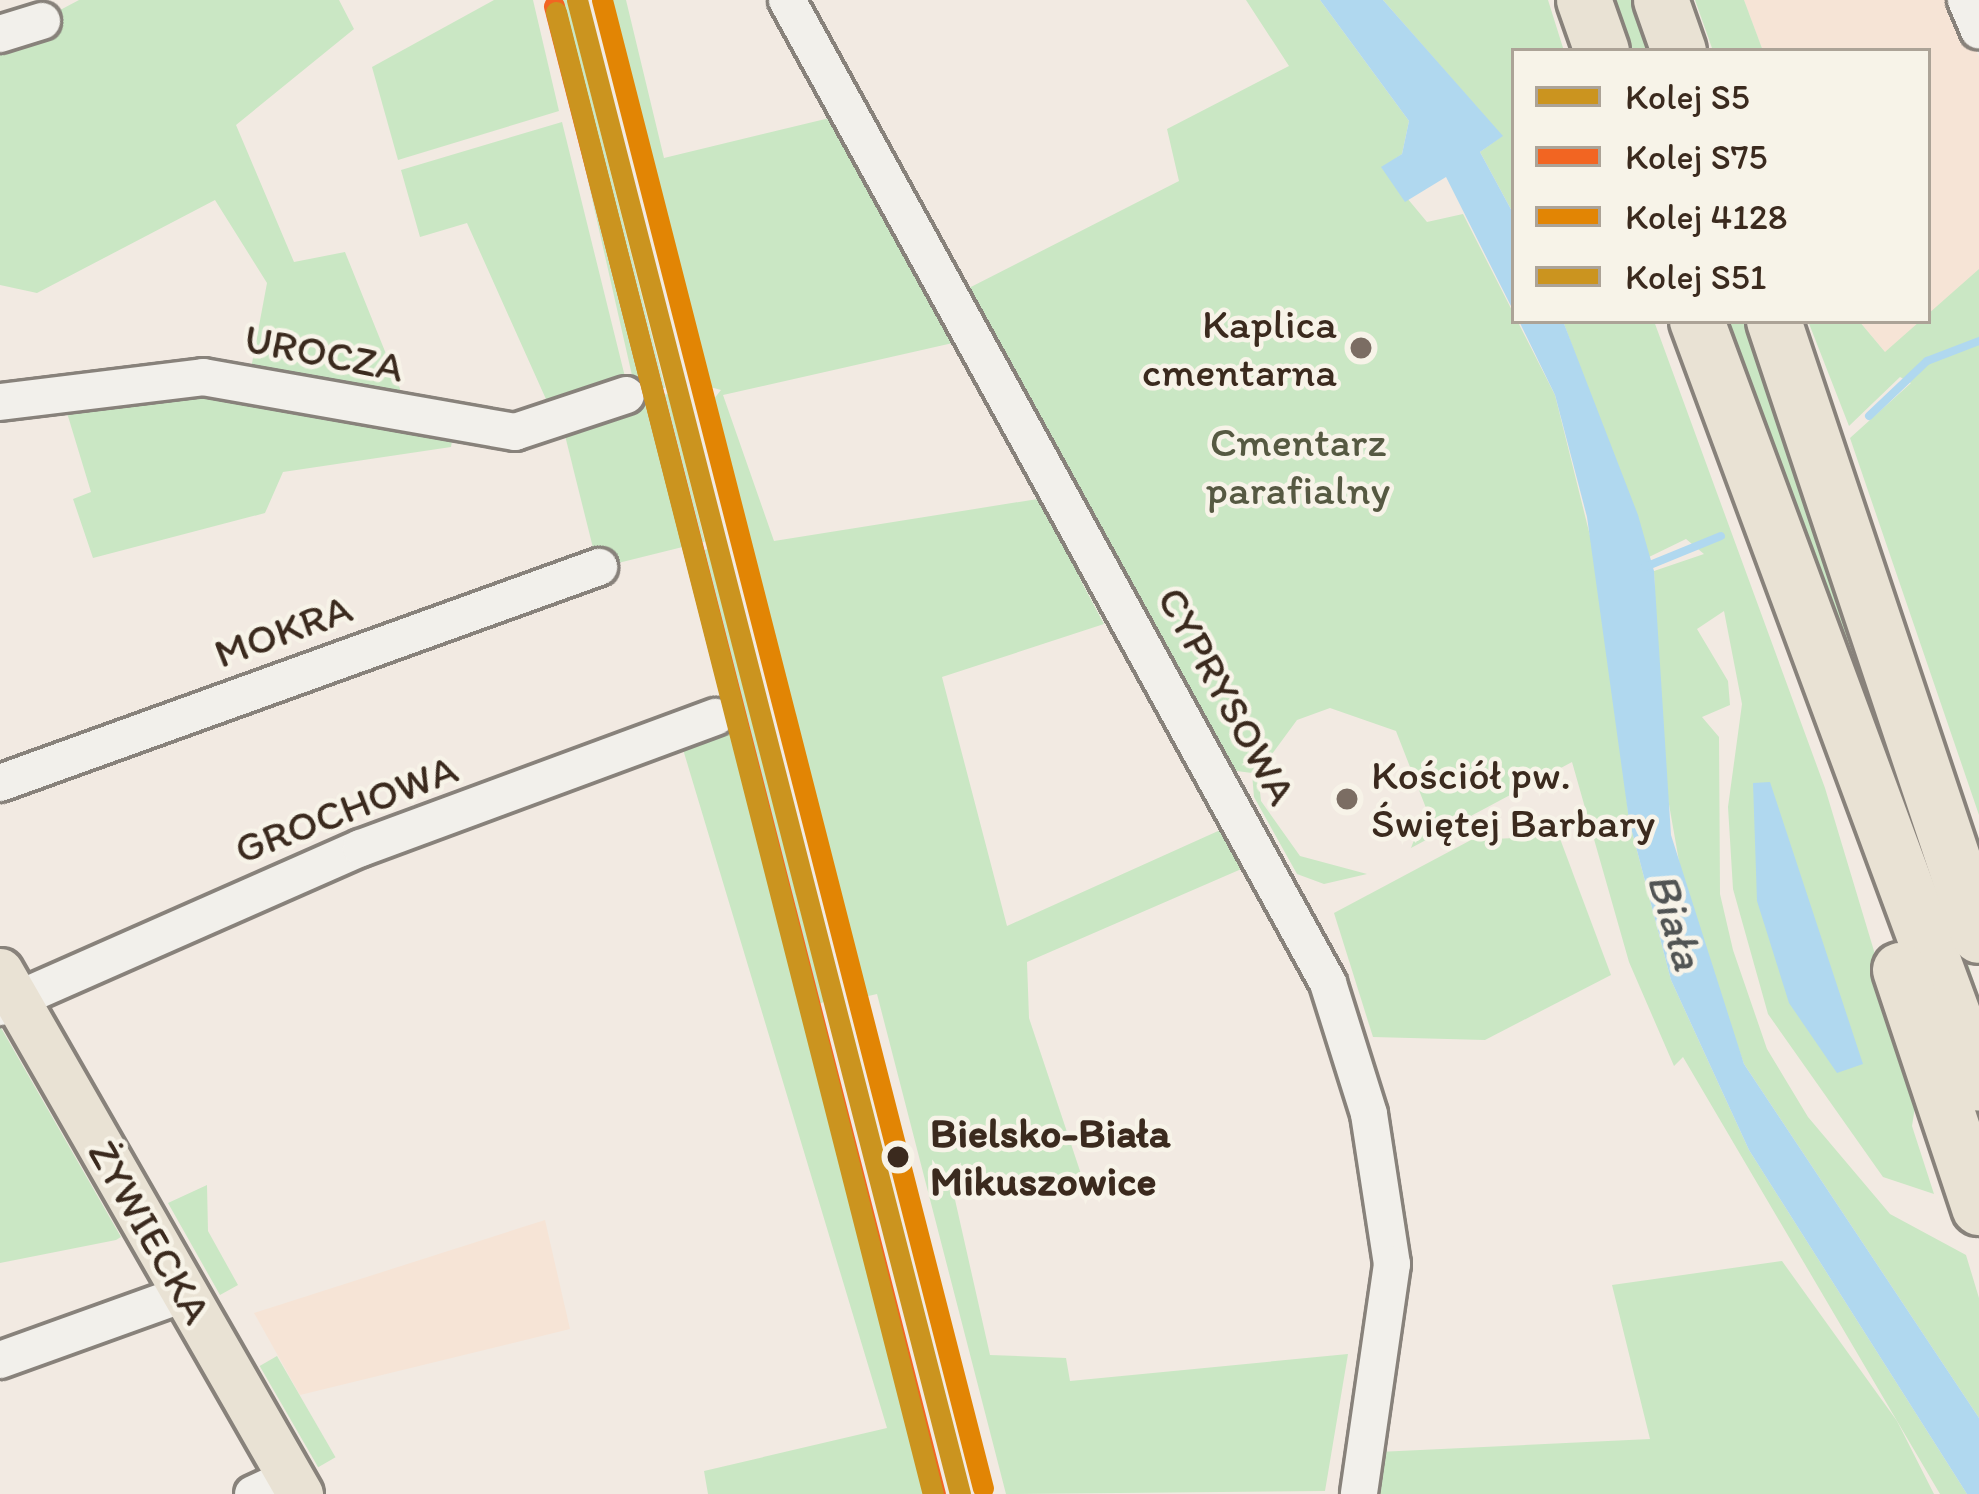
<!DOCTYPE html>
<html>
<head>
<meta charset="utf-8">
<style>
  body { margin:0 }
  #map { position:relative; width:1979px; height:1494px; overflow:hidden; background:#f2eae2; font-family:Itim,sans-serif }
  div>[style] { position:absolute }
  .built>* { inset:0; background:#f6e4d6 }
  .green>* { inset:0; background:#cae7c4; transform-origin:0 0 }
  .water>* { inset:0; background:#b0d8ef }
  .stream>* { height:8px; margin:-4px; padding:0 4px; transform-origin:4px; border-radius:4px; background:#b0d8ef }
  .roads { filter:drop-shadow(3px 0 #88827b) drop-shadow(-3px 0 #88827b) drop-shadow(0 3px #88827b) drop-shadow(0 -3px #88827b) }
  .minor>* { height:36px; margin:-18px; padding:0 18px; transform-origin:18px; border-radius:18px; background:#f2f0eb }
  .major>* { height:45px; margin:-22.5px; padding:0 22.5px; transform-origin:22.5px; border-radius:22.5px; background:#e9e2d4 }
  .highway>* { height:54px; margin:-27px; padding:0 27px; transform-origin:27px; border-radius:27px; background:#e9e2d4 }
  .rail-1>* { height:21px; margin:-10.5px; padding:0 10.5px; transform-origin:10.5px; border-radius:10.5px; background:#cb941f }
  .rail-2>* { height:21px; margin:-10.5px; padding:0 10.5px; transform-origin:10.5px; border-radius:10.5px; background:#f26522 }
  .rail-3>* { height:21px; margin:-10.5px; padding:0 10.5px; transform-origin:10.5px; border-radius:10.5px; background:#e28504 }
  .rail-4>* { height:21px; margin:-10.5px; padding:0 10.5px; transform-origin:10.5px; border-radius:10.5px; background:#cb941f }
  .dots>* { width:33px; height:33px; translate:-50% -50%; box-sizing:border-box; border:6px solid #f7f3e8; border-radius:50% }
  span { translate:-50% -50%; white-space:nowrap; text-align:center; line-height:1.15; -webkit-text-stroke:9px #f7f3e8; paint-order:stroke }
  .poi-label { font-size:42px; color:#3b2a1e }
  .right { translate:-100% -50%; text-align:right }
  .left { translate:0 -50%; text-align:left }
  .street-label { font-size:42px; color:#3b2a1e }
  .park-label { font-size:42px; color:#565942 }
  .stop-label { font-size:42px; color:#3b2a1e; font-weight:700 }
  .water-label { font-size:45px; color:#515454; font-style:italic }
  .legend { position:absolute; left:1511px; top:48px; width:420px; height:276px; box-sizing:border-box; background:#f7f3e8; border:3px solid #aca397; margin:0; padding:15px 21px; list-style:none; font-size:36px; color:#3b2a1e }
  .legend li { display:flex; align-items:center; gap:24px; height:60px }
  .legend b { width:60px; border:3px solid #aca397 }
</style>
</head>
<body>
<div id="map">
  <div class="built">
    <i style="clip-path:polygon(1744px 0,1956px 0,1979px 57px,1979px 269px,1945px 307px,1928px 317px,1928px 51px,1763px 51px)"></i>
    <i style="clip-path:polygon(1859px 321px,1922px 321px,1886px 353px)"></i>
    <i style="clip-path:polygon(545px 1220px,570px 1329px,300px 1395px,254px 1313px)"></i>
  </div>
  <div class="green">
    <i style="clip-path:polygon(79px 0,339px 0,354px 29px,236px 125px,294px 262px,345px 252px,409px 411px,250px 374px,267px 283px,215px 200px,37px 293px,0 285px,0 42px)"></i>
    <i style="clip-path:polygon(494px 0,533px 0,559px 111px,398px 160px,372px 67px)"></i>
    <i style="clip-path:polygon(547px 0,567px 0,665px 388px,636px 393px)"></i>
    <i style="clip-path:polygon(611px 0,626px 0,664px 158px,842px 115px,966px 340px,723px 395px,774px 541px,1050px 497px,1086px 564px,1080px 579px,1104px 624px,942px 677px,1007px 926px,1227px 827px,1246px 867px,1027px 962px,1029px 1018px,1082px 1177px,1006px 1184px,949px 1173px,990px 1355px,1066px 1358px,1070px 1381px,1348px 1354px,1325px 1491px,1006px 1494px,877px 994px,864px 997px,713px 400px,721px 390px,710px 387px)"></i>
    <i style="clip-path:polygon(1246px 0,1320px 0,1409px 121px,1402px 154px,1382px 168px,1427px 222px,1463px 214px,1555px 395px,1602px 584px,1629px 820px,1671px 980px,1749px 1150px,1967px 1494px,1940px 1494px,1683px 1057px,1674px 1066px,1629px 962px,1572px 762px,1411px 848px,1426px 808px,1396px 731px,1330px 708px,1297px 720px,1258px 773px,1261px 801px,1300px 856px,1367px 874px,1324px 884px,1297px 874px,1254px 797px,1252px 773px,1229px 770px,963px 291px,1179px 181px,1167px 129px,1289px 66px)"></i>
    <i style="clip-path:polygon(1383px 0,1548px 0,1564px 51px,1514px 51px,1514px 215px,1480px 152px,1502px 136px)"></i>
    <i style="clip-path:polygon(1601px 0,1644px 0,1662px 51px,1619px 51px)"></i>
    <i style="clip-path:polygon(1695px 0,1744px 0,1763px 51px,1713px 51px)"></i>
    <i style="clip-path:polygon(562px 122px,627px 385px,554px 417px,467px 223px,420px 237px,401px 170px)"></i>
    <i style="clip-path:polygon(1979px 269px,1979px 815px,1850px 438px,1911px 383px,1900px 377px,1849px 426px,1808px 321px,1859px 321px,1885px 352px)"></i>
    <i style="clip-path:polygon(1563px 321px,1654px 321px,1825px 788px,1917px 1094px,1912px 1126px,1934px 1194px,1883px 1177px,1768px 1014px,1733px 889px,1728px 807px,1742px 704px,1724px 611px,1697px 629px,1728px 681px,1730px 705px,1702px 717px,1719px 737px,1720px 894px,1733px 950px,1767px 1049px,1808px 1117px,1890px 1214px,1966px 1255px,1979px 1298px,1979px 1418px,1744px 1064px,1686px 901px,1661px 759px,1654px 571px,1704px 554px,1686px 539px,1649px 557px)"></i>
    <i style="clip-path:polygon(1714px 321px,1756px 321px,1979px 997px,1979px 1039px)"></i>
    <i style="clip-path:polygon(165px 383px,454px 429px,451px 447px,283px 472px,265px 513px,93px 558px,73px 499px,91px 492px,64px 403px)"></i>
    <i style="left:668px;top:394px;width:152px;height:110px;rotate:76deg"></i>
    <i style="clip-path:polygon(708px 549px,824px 1002px,812px 1006px,938px 1494px,708px 1494px,704px 1471px,887px 1428px,682px 746px,729px 705px,698px 552px)"></i>
    <i style="clip-path:polygon(1559px 836px,1611px 975px,1485px 1040px,1373px 1037px,1334px 913px,1471px 840px)"></i>
    <i style="clip-path:polygon(0 1026px,121px 1237px,116px 1240px,0 1263px)"></i>
    <i style="clip-path:polygon(207px 1185px,208px 1231px,238px 1285px,220px 1295px,168px 1203px)"></i>
    <i style="clip-path:polygon(1782px 1261px,1897px 1421px,1934px 1494px,1372px 1494px,1378px 1452px,1650px 1439px,1612px 1285px)"></i>
    <i style="left:277px;top:1356px;width:117px;height:20px;rotate:60deg"></i>
  </div>
  <div class="water">
    <i style="clip-path:polygon(1320px 0,1383px 0,1503px 136px,1480px 152px,1514px 215px,1514px 312px,1446px 177px,1405px 202px,1381px 167px,1402px 154px,1409px 121px)"></i>
    <i style="clip-path:polygon(1519px 321px,1563px 321px,1638px 515px,1654px 571px,1671px 835px,1744px 1064px,1979px 1418px,1979px 1494px,1967px 1494px,1749px 1150px,1671px 980px,1629px 820px,1587px 517px,1555px 395px)"></i>
    <i style="clip-path:polygon(1770px 782px,1863px 1064px,1837px 1073px,1789px 1003px,1757px 901px,1753px 783px)"></i>
  </div>
  <div class="stream">
    <i style="left:1869px;top:416px;width:80px;rotate:-43.5deg"></i>
    <i style="left:1927px;top:361px;width:56px;rotate:-21deg"></i>
    <i style="left:1645px;top:567px;width:82px;rotate:-22.2deg"></i>
  </div>
  <div class="roads">
    <div class="minor">
      <i style="left:787px;top:0;width:1122px;rotate:61.17deg"></i>
      <i style="left:1328px;top:983px;width:137px;rotate:72.6deg"></i>
      <i style="left:1369px;top:1114px;width:152px;rotate:81.3deg"></i>
      <i style="left:1392px;top:1264px;width:232px;rotate:98.2deg"></i>
      <i style="left:1966px;top:0;width:33px;rotate:67deg"></i>
      <i style="left:0;top:34px;width:44px;rotate:-17.2deg"></i>
      <i style="left:0;top:402px;width:205px;rotate:-7deg"></i>
      <i style="left:203px;top:377px;width:317px;rotate:10deg"></i>
      <i style="left:515px;top:432px;width:117px;rotate:-18.4deg"></i>
      <i style="left:0;top:783px;width:637px;rotate:-19.83deg"></i>
      <i style="left:0;top:1007px;width:394px;rotate:-23.8deg"></i>
      <i style="left:361px;top:848px;width:378px;rotate:-20.3deg"></i>
      <i style="left:0;top:1360px;width:198px;rotate:-19.8deg"></i>
      <i style="left:253px;top:1494px;width:41px;rotate:-24.7deg"></i>
    </div>
    <div class="major">
      <i style="left:0;top:971px;width:603px;rotate:60.16deg"></i>
    </div>
    <div class="highway">
      <i style="left:1584px;top:0;width:54px;rotate:70.6deg"></i>
      <i style="left:1661px;top:0;width:54px;rotate:70.6deg"></i>
      <i style="left:1697px;top:321px;width:813px;rotate:69.72deg"></i>
      <i style="left:1774px;top:321px;width:648px;rotate:71.57deg"></i>
      <i style="left:1900px;top:970px;width:251px;rotate:71.6deg"></i>
    </div>
  </div>
  <div class="rail-1">
    <i style="left:577px;top:0;width:1542px;rotate:75.62deg"></i>
  </div>
  <div class="rail-2">
    <i style="left:554px;top:6px;width:1536px;rotate:75.64deg"></i>
  </div>
  <div class="rail-3">
    <i style="left:602px;top:0;width:1536px;rotate:75.64deg"></i>
  </div>
  <div class="rail-4">
    <i style="left:556px;top:12px;width:1529px;rotate:75.73deg"></i>
  </div>
  <div class="dots">
    <i style="left:1361px;top:348px;background:#7b6d63"></i>
    <i style="left:1347px;top:799px;background:#7b6d63"></i>
    <i style="left:898px;top:1157px;background:#3b2a1e"></i>
  </div>
  <div class="poi-label">
    <span class="right" style="left:1337px;top:348px">Kaplica<br>cmentarna</span>
    <span class="left" style="left:1371px;top:799px">Kościół pw.<br>Świętej Barbary</span>
  </div>
  <div class="street-label">
    <span style="left:324px;top:353px;rotate:11deg">UROCZA</span>
    <span style="left:283px;top:631px;rotate:-20deg">MOKRA</span>
    <span style="left:1227px;top:696px;rotate:61deg">CYPRYSOWA</span>
    <span style="left:346px;top:809px;rotate:-21deg">GROCHOWA</span>
    <span style="left:150px;top:1232px;rotate:60deg">ŻYWIECKA</span>
  </div>
  <div class="park-label">
    <span style="left:1298px;top:466px">Cmentarz<br>parafialny</span>
  </div>
  <div class="stop-label">
    <span class="left" style="left:930px;top:1157px">Bielsko-Biała<br>Mikuszowice</span>
  </div>
  <div class="water-label">
    <span style="left:1676px;top:921px;rotate:73deg">Biała</span>
  </div>
  <ul class="legend">
  <li><b style="height:15px;background:#cb941f"></b>Kolej S5</li>
  <li><b style="height:15px;background:#f26522"></b>Kolej S75</li>
  <li><b style="height:15px;background:#e28504"></b>Kolej 4128</li>
  <li><b style="height:15px;background:#cb941f"></b>Kolej S51</li>
  </ul>
</div>
</body>
</html>
